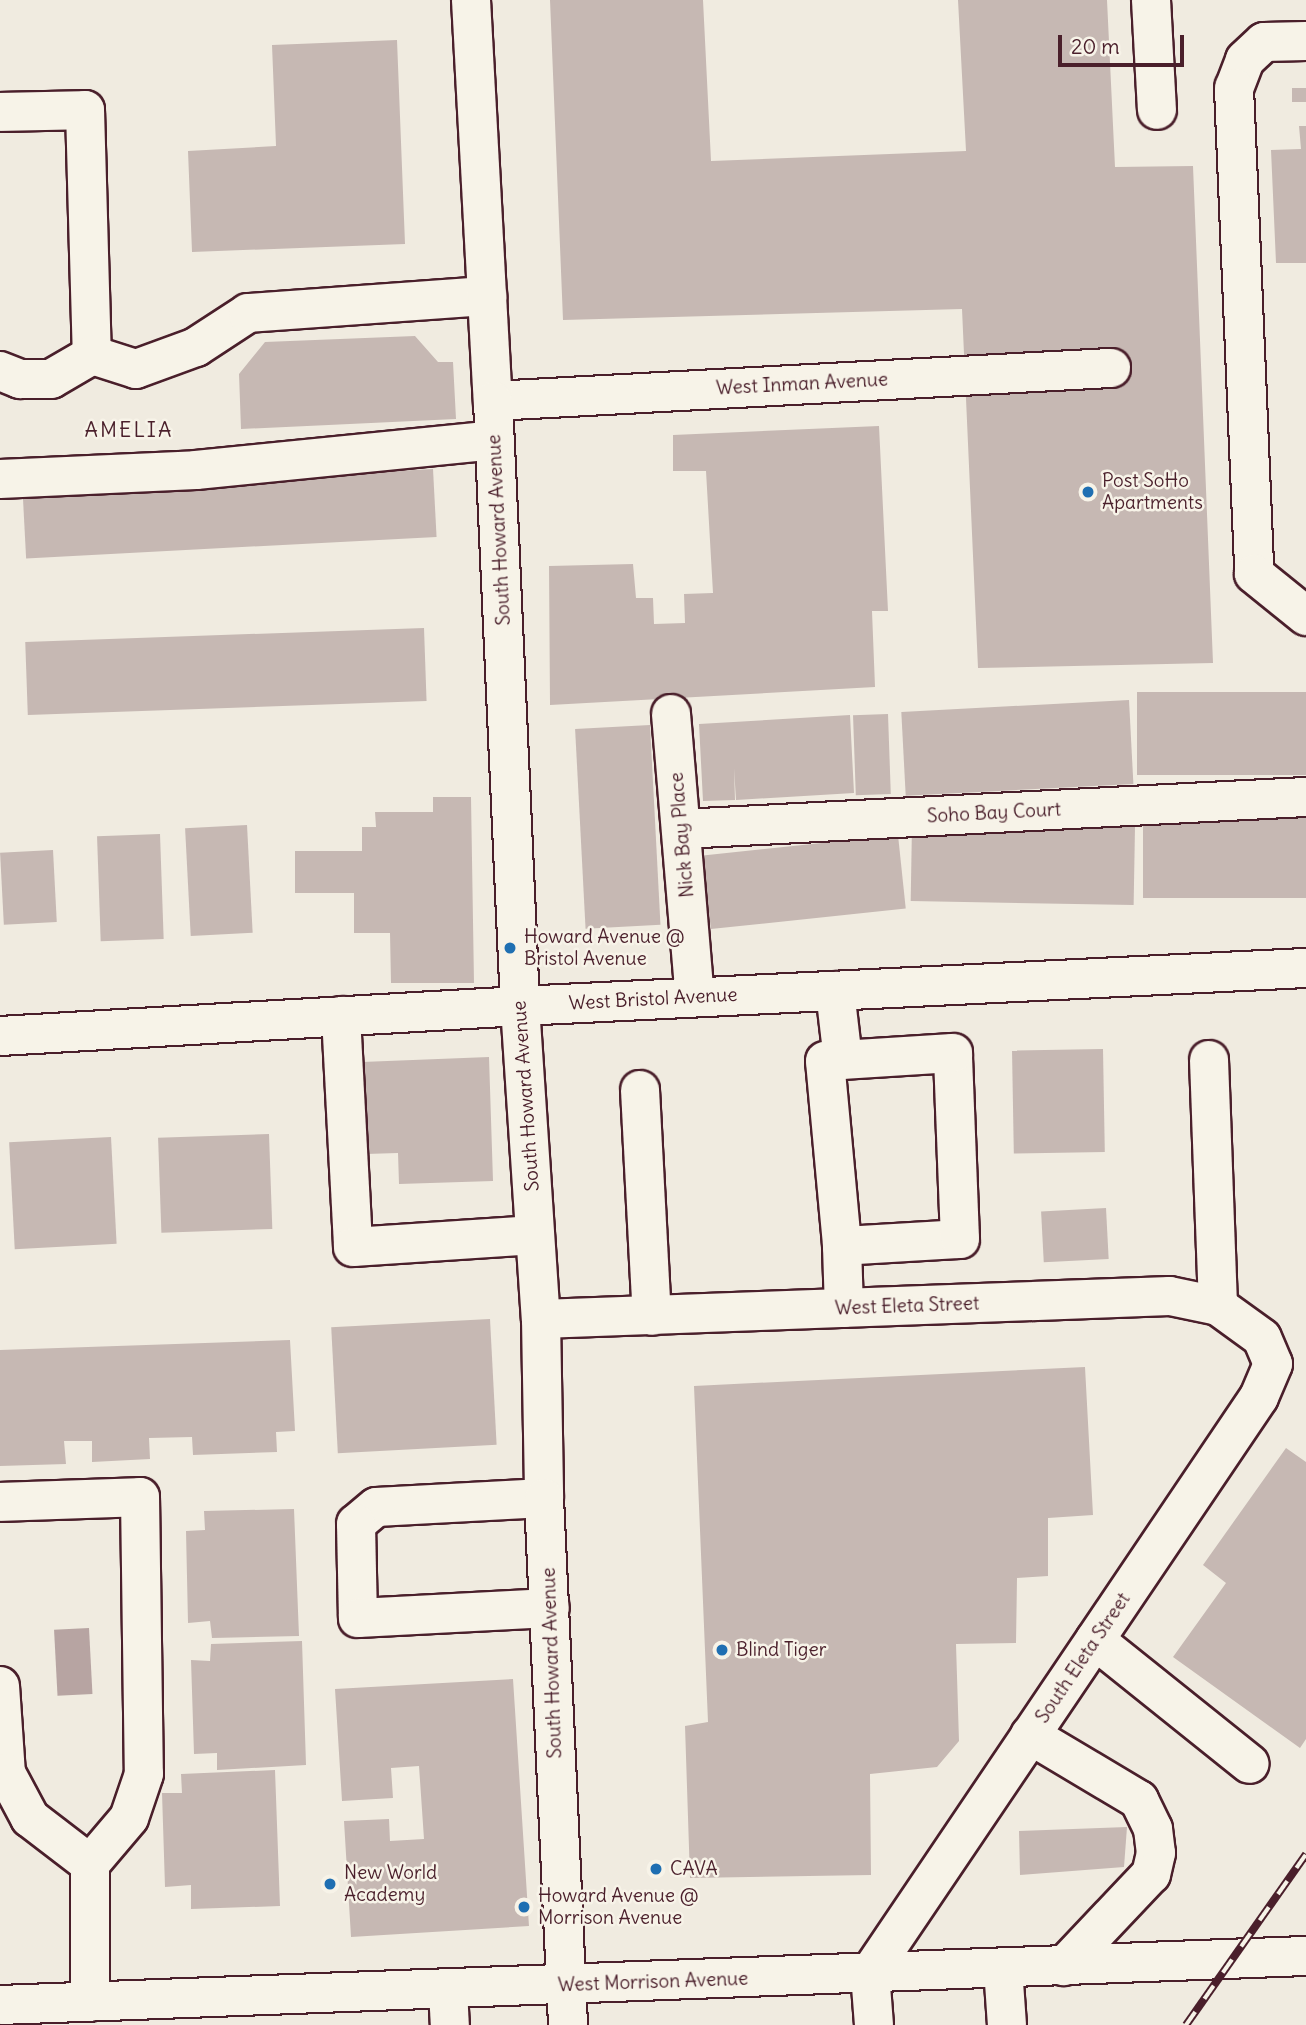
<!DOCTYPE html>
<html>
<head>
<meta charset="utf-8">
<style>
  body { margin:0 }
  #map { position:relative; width:1306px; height:2025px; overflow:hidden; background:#f0ebe0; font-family:Delius,sans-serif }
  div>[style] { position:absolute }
  .water>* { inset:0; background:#b7a4a2; transform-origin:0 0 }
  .building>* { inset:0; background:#c6b8b3; transform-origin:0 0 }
  .roads { filter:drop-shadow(2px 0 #4a1f2b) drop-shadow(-2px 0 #4a1f2b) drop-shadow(0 2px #4a1f2b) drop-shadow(0 -2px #4a1f2b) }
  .minor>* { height:38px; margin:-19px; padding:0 19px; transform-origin:19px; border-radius:19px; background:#f7f3e8 }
  .major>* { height:38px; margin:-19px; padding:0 19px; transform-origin:19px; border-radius:19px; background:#f7f3e8 }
  .rail>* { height:8px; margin-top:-4px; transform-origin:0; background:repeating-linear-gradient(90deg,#f7f3e8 0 16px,#4a1f2b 0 32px); box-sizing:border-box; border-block:2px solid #4a1f2b }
  .dots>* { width:19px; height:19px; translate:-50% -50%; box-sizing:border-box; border:4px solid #f7f3e8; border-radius:50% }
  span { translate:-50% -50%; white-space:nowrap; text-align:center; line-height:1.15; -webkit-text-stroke:5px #f7f3e8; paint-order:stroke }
  .street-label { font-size:19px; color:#4a1f2b }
  .poi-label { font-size:19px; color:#4a1f2b }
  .left { translate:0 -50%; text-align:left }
  .neighbourhood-label { font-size:21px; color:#4a1f2b; letter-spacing:2px }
  .scale { position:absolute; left:1058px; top:35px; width:126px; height:32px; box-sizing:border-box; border:4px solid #4a1f2b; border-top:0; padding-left:9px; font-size:21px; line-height:24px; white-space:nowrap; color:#4a1f2b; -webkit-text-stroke:5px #f7f3e8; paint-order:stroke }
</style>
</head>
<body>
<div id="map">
  <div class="water">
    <i style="left:89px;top:1628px;width:66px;height:35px;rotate:87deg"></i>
  </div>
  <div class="building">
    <i style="clip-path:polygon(550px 0,703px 0,711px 161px,966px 151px,958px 0,1107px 0,1115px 167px,1193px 166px,1213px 663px,978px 668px,962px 309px,563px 320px)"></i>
    <i style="clip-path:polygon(397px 40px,405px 244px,192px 252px,188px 151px,276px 146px,272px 45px)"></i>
    <i style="left:1306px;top:88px;width:14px;height:14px;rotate:90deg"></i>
    <i style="clip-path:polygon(1299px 126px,1306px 126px,1306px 263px,1276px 263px,1271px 150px,1301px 149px)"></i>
    <i style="clip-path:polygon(415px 336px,438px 362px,453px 362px,456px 419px,241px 429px,239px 374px,265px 342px)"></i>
    <i style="clip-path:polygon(879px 426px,888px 611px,872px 611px,875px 687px,550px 705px,549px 566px,633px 564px,636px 598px,653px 598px,654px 624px,685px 623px,684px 594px,713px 593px,706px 471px,673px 471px,673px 435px)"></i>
    <i style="left:433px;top:469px;width:68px;height:411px;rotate:87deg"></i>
    <i style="left:424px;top:628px;width:73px;height:399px;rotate:88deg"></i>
    <i style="left:1306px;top:692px;width:83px;height:169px;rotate:90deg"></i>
    <i style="left:1129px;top:700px;width:84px;height:228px;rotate:87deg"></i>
    <i style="left:888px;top:714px;width:80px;height:35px;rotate:88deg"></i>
    <i style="clip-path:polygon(850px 715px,854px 793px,736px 800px,734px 768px,735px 800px,703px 801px,699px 724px)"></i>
    <i style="left:650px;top:725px;width:200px;height:75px;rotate:87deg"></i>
    <i style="clip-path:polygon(433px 797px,471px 797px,474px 983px,391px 983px,390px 933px,354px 933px,354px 893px,295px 893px,295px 851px,362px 851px,362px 827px,376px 827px,375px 812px,433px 812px)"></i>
    <i style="left:1306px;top:816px;width:82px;height:163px;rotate:90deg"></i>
    <i style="left:247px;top:825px;width:108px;height:62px;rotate:87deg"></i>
    <i style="left:1135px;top:827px;width:78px;height:223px;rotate:91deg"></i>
    <i style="left:160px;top:834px;width:105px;height:63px;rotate:88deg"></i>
    <i style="left:898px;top:835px;width:74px;height:196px;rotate:84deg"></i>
    <i style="left:53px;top:850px;width:72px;height:53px;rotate:87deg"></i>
    <i style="left:1103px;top:1049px;width:103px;height:91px;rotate:89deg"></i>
    <i style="clip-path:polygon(489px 1057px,493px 1181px,399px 1184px,398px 1153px,366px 1154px,362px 1062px)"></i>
    <i style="left:269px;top:1134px;width:95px;height:111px;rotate:88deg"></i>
    <i style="left:111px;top:1137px;width:107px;height:102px;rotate:87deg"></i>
    <i style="left:1106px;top:1208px;width:51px;height:65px;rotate:87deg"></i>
    <i style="left:490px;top:1319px;width:126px;height:159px;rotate:87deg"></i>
    <i style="clip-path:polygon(290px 1340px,295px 1431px,276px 1432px,277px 1452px,193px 1455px,192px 1437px,149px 1438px,150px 1459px,92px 1462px,92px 1441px,64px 1441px,66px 1464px,0 1466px,0 1350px)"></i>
    <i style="clip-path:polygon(1085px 1367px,1093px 1515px,1048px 1518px,1048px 1576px,1017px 1578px,1016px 1643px,956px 1644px,959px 1741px,937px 1767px,870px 1774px,871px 1875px,690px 1878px,685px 1726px,708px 1722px,694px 1386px)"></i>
    <i style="clip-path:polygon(1286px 1448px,1306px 1462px,1306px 1739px,1300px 1748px,1173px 1657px,1226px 1583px,1203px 1565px)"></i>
    <i style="clip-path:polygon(294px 1509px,299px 1636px,212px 1638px,210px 1621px,188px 1623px,186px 1531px,205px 1530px,204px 1511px)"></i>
    <i style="clip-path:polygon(302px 1641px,306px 1765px,217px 1770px,217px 1753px,194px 1754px,191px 1660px,210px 1661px,211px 1644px)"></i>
    <i style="clip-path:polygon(513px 1679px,529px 1926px,351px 1937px,344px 1821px,389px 1819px,390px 1841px,424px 1839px,419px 1766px,391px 1768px,393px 1798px,342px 1801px,335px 1689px)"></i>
    <i style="clip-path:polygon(275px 1770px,280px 1906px,191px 1909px,191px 1885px,165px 1887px,162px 1793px,182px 1793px,181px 1774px)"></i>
    <i style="clip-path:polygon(1127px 1827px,1124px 1867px,1020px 1875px,1019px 1831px)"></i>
  </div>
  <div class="roads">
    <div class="minor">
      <i style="left:1151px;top:0;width:110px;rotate:86.9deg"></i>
      <i style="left:1306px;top:41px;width:42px;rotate:178.6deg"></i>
      <i style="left:1264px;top:42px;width:26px;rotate:137deg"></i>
      <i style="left:1245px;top:60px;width:30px;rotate:111deg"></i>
      <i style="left:1234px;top:88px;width:486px;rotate:87.6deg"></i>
      <i style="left:1254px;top:574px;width:67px;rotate:38.9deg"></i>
      <i style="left:0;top:112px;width:85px;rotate:-1.3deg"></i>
      <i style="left:85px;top:110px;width:245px;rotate:88.4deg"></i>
      <i style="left:92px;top:355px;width:46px;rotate:17.7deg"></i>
      <i style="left:136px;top:369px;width:64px;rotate:-20.1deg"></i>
      <i style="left:196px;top:347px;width:62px;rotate:-33.2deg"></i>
      <i style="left:248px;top:313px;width:240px;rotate:-4.1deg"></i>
      <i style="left:0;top:371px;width:22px;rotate:22deg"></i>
      <i style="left:20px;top:379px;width:31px"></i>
      <i style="left:51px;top:379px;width:48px;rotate:-30.3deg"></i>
      <i style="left:493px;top:401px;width:619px;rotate:-3.06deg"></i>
      <i style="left:0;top:479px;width:196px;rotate:-2.6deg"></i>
      <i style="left:196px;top:470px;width:300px;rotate:-5.7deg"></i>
      <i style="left:671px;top:714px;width:284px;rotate:85.2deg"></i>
      <i style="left:682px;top:829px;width:625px;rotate:-2.94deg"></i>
      <i style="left:835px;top:991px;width:69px;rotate:83.4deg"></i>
      <i style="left:341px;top:1016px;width:231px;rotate:87deg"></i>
      <i style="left:353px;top:1247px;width:182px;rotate:-3.8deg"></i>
      <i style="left:0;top:1036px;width:521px;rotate:-3.3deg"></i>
      <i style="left:520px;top:1006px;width:787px;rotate:-2.77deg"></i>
      <i style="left:1209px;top:1060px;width:246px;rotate:87.9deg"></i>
      <i style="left:640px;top:1090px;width:226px;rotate:87deg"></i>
      <i style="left:842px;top:1246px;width:118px;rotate:-3.4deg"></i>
      <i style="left:960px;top:1239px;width:186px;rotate:-92.2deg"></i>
      <i style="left:953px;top:1053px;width:128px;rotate:176.4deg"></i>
      <i style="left:825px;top:1061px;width:186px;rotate:84.7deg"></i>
      <i style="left:842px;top:1246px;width:62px;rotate:88.2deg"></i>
      <i style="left:541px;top:1319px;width:629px;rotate:-2.09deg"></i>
      <i style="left:1170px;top:1296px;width:49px;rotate:11.8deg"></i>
      <i style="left:1218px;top:1306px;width:54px;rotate:36deg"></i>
      <i style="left:1262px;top:1338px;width:28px;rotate:67deg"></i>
      <i style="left:1273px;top:1364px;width:36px;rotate:113deg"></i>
      <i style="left:1259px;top:1397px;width:695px;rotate:124.03deg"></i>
      <i style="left:870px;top:1973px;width:52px;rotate:85.6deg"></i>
      <i style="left:544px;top:1498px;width:168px;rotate:176.9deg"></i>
      <i style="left:376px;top:1507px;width:26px;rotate:140deg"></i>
      <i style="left:356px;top:1524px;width:94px;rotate:88.8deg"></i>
      <i style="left:358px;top:1618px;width:192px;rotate:-3deg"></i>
      <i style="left:0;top:1502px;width:140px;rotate:-2deg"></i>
      <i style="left:140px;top:1497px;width:277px;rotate:89.2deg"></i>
      <i style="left:144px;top:1774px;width:46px;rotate:108.8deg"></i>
      <i style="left:129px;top:1818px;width:60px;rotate:130.3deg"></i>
      <i style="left:90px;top:1864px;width:138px;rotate:90deg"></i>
      <i style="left:1095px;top:1640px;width:198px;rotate:38.7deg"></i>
      <i style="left:0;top:1686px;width:87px;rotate:86.1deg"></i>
      <i style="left:6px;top:1773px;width:51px;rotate:61.9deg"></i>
      <i style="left:30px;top:1818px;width:76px;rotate:37.5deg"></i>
      <i style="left:1030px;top:1735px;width:127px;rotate:30.8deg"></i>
      <i style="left:1139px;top:1800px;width:32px;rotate:64deg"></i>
      <i style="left:1153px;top:1829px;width:24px;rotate:83deg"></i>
      <i style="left:1156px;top:1853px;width:22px;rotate:103deg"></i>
      <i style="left:1151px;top:1874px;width:127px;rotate:133.4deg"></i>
      <i style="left:1003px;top:1968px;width:57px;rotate:86deg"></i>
      <i style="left:448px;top:1990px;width:35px;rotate:87deg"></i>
      <i style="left:0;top:2005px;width:1307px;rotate:-2.15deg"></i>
    </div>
    <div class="major">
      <i style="left:471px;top:0;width:402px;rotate:86.9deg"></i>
      <i style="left:493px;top:401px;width:606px;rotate:87.44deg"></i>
      <i style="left:520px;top:1006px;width:314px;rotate:86.2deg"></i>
      <i style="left:541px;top:1319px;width:179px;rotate:89deg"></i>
      <i style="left:544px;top:1498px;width:528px;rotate:87.39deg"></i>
    </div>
  </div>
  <div class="rail">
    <i style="left:1186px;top:2025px;width:209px;rotate:-54.9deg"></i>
  </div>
  <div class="dots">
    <i style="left:1088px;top:492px;background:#1f6fb2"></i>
    <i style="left:510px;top:948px;background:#1f6fb2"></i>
    <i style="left:722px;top:1650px;background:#1f6fb2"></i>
    <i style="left:656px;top:1869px;background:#1f6fb2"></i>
    <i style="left:330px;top:1884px;background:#1f6fb2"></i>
    <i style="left:524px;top:1907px;background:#1f6fb2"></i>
  </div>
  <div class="street-label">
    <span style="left:802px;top:384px;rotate:-3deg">West Inman Avenue</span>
    <span style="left:499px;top:530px;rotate:-93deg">South Howard Avenue</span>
    <span style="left:994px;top:813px;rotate:-3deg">Soho Bay Court</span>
    <span style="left:682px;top:835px;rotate:-95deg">Nick Bay Place</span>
    <span style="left:653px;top:999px;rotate:-3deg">West Bristol Avenue</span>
    <span style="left:526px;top:1096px;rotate:-94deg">South Howard Avenue</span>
    <span style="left:907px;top:1306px;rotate:-2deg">West Eleta Street</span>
    <span style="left:1083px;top:1658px;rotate:-56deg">South Eleta Street</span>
    <span style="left:552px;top:1663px;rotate:-92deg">South Howard Avenue</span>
    <span style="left:653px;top:1982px;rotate:-2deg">West Morrison Avenue</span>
  </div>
  <div class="poi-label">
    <span class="left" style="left:1102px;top:492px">Post SoHo<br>Apartments</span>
    <span class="left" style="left:524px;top:948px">Howard Avenue @<br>Bristol Avenue</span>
    <span class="left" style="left:736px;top:1650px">Blind Tiger</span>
    <span class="left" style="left:670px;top:1869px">CAVA</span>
    <span class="left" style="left:344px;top:1884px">New World<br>Academy</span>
    <span class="left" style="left:538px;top:1907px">Howard Avenue @<br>Morrison Avenue</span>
  </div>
  <div class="neighbourhood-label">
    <span style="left:129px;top:430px">AMELIA</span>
  </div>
  <div class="scale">20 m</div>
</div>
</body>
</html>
